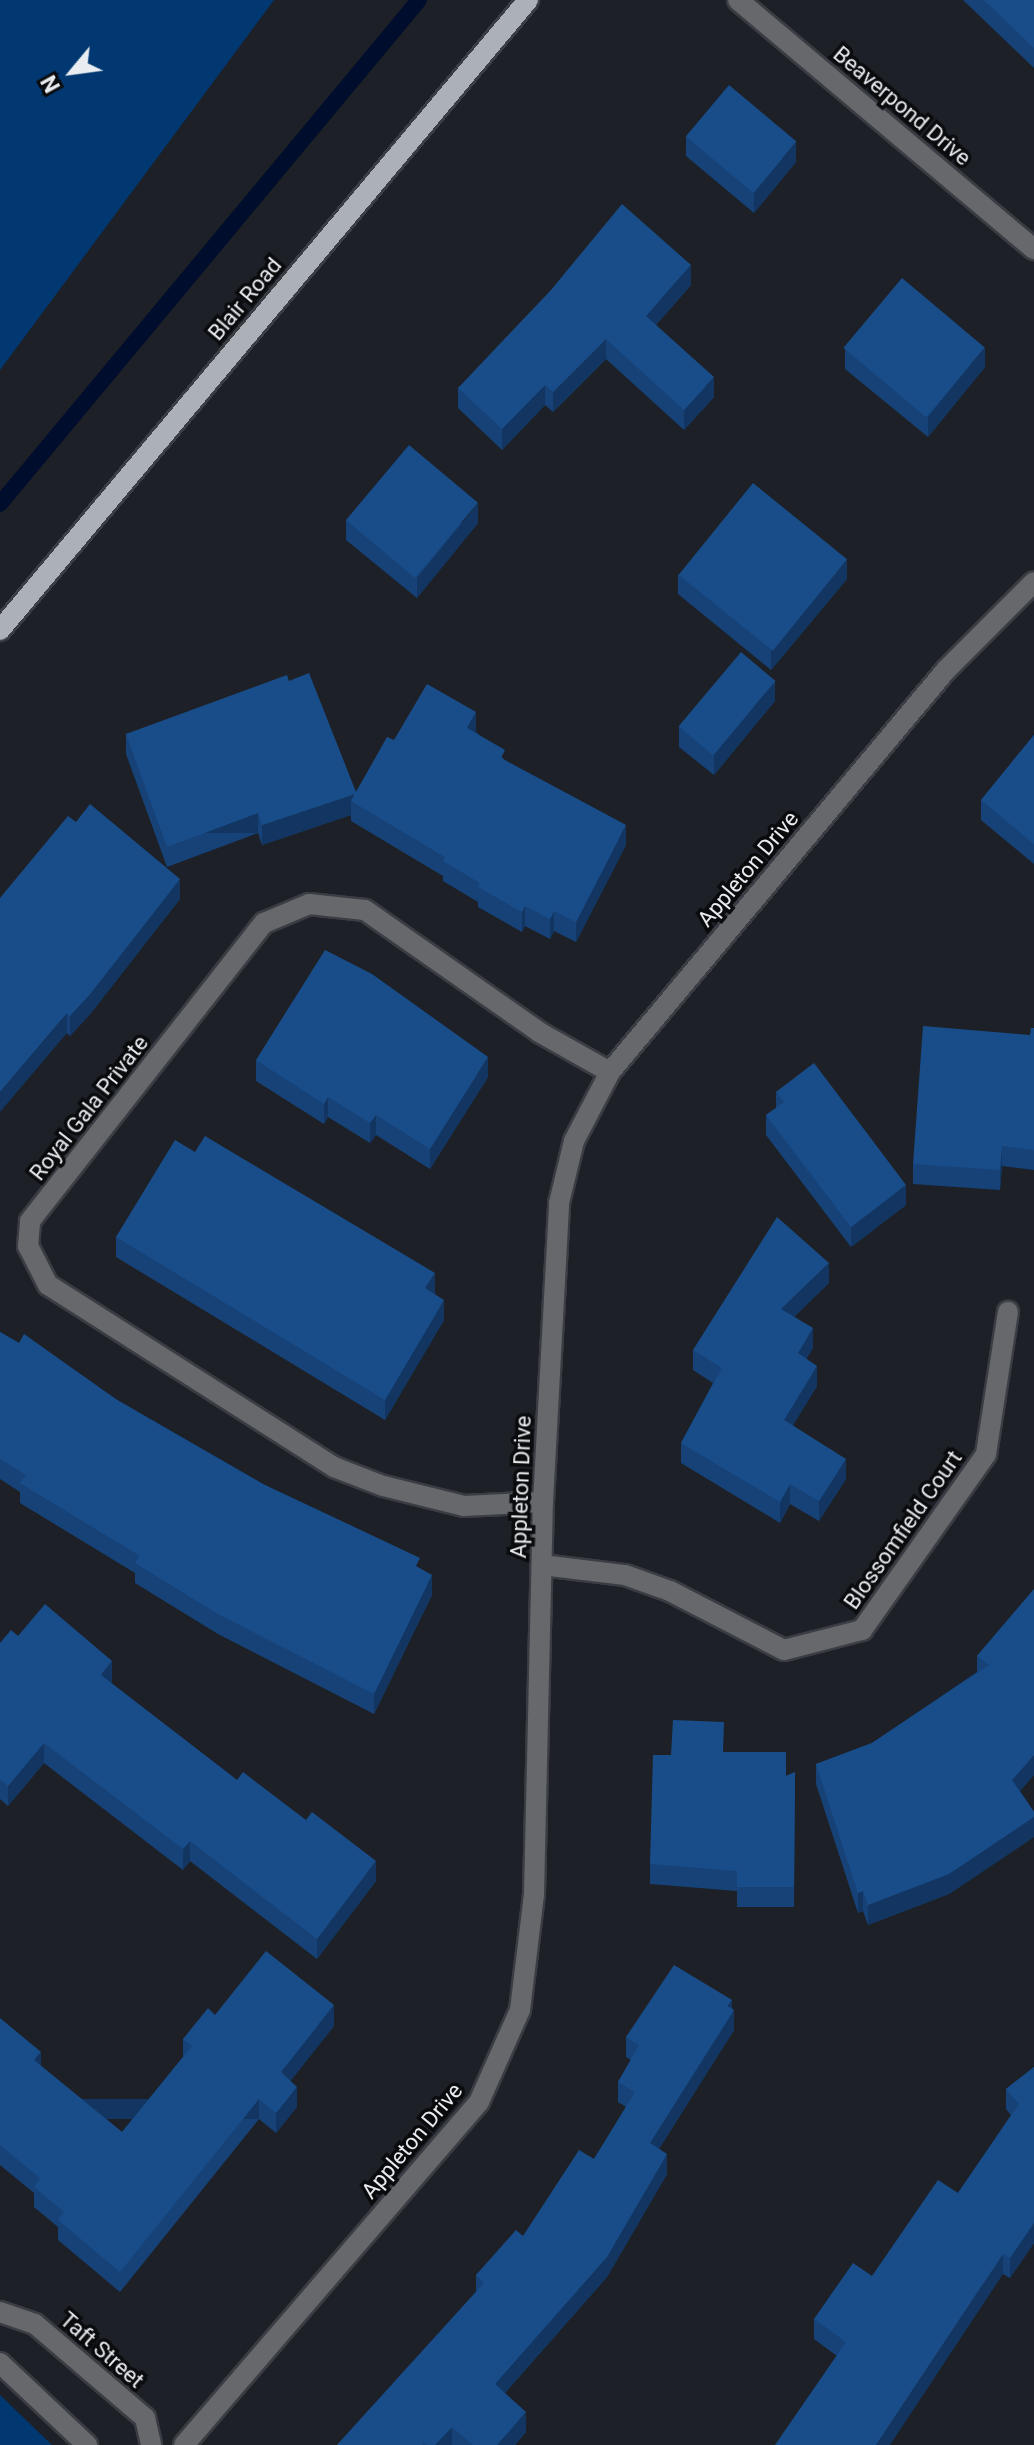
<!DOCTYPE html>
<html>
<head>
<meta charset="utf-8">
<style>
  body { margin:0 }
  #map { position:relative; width:1034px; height:2445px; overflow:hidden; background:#1d2127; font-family:Roboto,sans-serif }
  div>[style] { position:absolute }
  .green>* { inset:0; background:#013872 }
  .stream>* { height:16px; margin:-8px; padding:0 8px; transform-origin:8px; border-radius:8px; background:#000d2c }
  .roads { filter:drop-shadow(2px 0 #3a3d43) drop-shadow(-2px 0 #3a3d43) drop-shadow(0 2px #3a3d43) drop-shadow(0 -2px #3a3d43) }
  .minor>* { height:20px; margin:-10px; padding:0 10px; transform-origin:10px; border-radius:10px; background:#66686c }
  .major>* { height:20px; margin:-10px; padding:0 10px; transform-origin:10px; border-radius:10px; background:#acb1b8 }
  .wall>* { inset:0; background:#164277 }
  .shaded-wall>* { inset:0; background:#123661; transform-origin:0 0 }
  .building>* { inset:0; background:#194d8a; transform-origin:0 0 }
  span { translate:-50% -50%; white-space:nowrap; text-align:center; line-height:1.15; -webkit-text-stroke:7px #090b0d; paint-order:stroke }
  .street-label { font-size:22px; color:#e9ecf0 }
  .north { position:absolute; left:32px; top:32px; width:80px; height:80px; -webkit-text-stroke:6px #090b0d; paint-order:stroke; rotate:241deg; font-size:22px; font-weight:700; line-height:32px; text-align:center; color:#e9ecf0 }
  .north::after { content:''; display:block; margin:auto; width:28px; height:36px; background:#e9ecf0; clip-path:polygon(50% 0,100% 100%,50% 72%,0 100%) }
</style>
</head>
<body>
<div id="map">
  <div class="green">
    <i style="clip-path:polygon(0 0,274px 0,0 370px)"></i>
    <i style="clip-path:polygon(0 2395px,52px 2445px,0 2445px)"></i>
  </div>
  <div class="stream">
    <i style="left:0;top:504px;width:655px;rotate:-50.26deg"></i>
  </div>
  <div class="roads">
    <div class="minor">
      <i style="left:738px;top:0;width:387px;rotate:40.1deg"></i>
      <i style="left:543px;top:1502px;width:79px;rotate:177.1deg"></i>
      <i style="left:464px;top:1506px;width:83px;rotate:-166.1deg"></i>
      <i style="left:383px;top:1486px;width:53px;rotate:-158.8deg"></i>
      <i style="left:334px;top:1467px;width:339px;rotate:-147.5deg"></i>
      <i style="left:48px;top:1285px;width:44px;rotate:-117.1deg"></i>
      <i style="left:28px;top:1246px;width:25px;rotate:-85deg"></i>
      <i style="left:30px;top:1221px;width:379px;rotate:-51.9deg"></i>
      <i style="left:264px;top:923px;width:49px;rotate:-22.9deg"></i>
      <i style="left:309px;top:904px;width:56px;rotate:6.1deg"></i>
      <i style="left:365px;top:910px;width:213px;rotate:35deg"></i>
      <i style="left:539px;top:1032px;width:81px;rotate:29.4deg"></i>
      <i style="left:542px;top:1565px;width:84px;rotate:6.9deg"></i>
      <i style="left:625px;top:1575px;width:48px;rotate:19.6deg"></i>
      <i style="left:670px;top:1591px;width:128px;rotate:27.4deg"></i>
      <i style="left:784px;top:1650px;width:81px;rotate:-14.4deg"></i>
      <i style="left:862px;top:1630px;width:215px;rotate:-54.8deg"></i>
      <i style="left:986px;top:1454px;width:144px;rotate:-81.2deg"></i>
      <i style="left:0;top:2312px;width:37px;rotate:19deg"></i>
      <i style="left:35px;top:2324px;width:145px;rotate:40.5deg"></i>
      <i style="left:145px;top:2418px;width:28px;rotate:77deg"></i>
      <i style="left:0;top:2363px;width:120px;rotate:43.3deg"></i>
      <i style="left:184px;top:2445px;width:452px;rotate:-49.3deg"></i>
      <i style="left:479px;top:2102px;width:101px;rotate:-66deg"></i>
      <i style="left:520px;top:2010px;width:116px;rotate:-83.1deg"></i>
      <i style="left:534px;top:1895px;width:393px;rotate:-88.7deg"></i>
      <i style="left:543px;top:1502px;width:299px;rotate:-86.9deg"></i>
      <i style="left:559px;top:1203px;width:64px;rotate:-76.4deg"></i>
      <i style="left:574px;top:1141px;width:78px;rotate:-62.4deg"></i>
      <i style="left:610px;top:1072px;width:524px;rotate:-50.11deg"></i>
      <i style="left:946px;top:670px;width:124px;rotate:-45deg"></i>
    </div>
    <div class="major">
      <i style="left:0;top:630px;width:822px;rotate:-50.03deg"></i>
    </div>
  </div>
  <div class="wall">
    <i style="clip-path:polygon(963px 0,1034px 0,1034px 68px)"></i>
    <i style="clip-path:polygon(686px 136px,796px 162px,754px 213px,686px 156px)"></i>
    <i style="clip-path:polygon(691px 285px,656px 325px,714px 397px,684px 430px,606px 359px,553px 412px,545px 405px,502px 450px,458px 408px,458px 388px)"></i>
    <i style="clip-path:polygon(845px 349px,985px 367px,928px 437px,845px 369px)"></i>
    <i style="clip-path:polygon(346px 520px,478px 523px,417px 598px,346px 540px)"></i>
    <i style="clip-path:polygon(678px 574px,847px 579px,771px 670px,678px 594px)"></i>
    <i style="clip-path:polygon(289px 681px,356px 792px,394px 740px,476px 732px,505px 760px,626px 845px,576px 942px,554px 931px,550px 939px,525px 926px,522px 932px,478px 907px,478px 902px,443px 881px,443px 876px,351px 821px,351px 815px,262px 845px,258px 833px,167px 867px,126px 754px,126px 734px)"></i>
    <i style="clip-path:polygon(775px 701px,714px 775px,679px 747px,679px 727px)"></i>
    <i style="clip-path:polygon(1034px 735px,1034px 864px,981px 820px,981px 800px)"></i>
    <i style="clip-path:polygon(0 898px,180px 899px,91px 1013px,70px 1036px,67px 1033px)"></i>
    <i style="clip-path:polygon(1034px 1028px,1034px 1170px,1002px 1166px,1000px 1190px,913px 1184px,913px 1164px,1030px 1035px)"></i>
    <i style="clip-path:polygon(256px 1060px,488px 1077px,430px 1169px,376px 1135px,370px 1143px,328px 1117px,324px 1124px,256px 1081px)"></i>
    <i style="clip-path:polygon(776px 1092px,906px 1205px,851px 1247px,766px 1135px,766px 1115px,776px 1108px)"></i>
    <i style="clip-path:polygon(195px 1152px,435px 1293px,434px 1294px,444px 1320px,385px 1420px,116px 1257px,116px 1237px)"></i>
    <i style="clip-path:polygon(829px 1283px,794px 1317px,813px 1348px,806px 1359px,817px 1386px,793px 1425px,846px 1479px,819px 1521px,790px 1504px,780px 1523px,681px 1463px,681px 1443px,713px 1383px,693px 1370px,693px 1350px)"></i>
    <i style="clip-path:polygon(0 1332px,263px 1484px,420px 1569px,432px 1595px,374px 1714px,218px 1634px,135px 1583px,135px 1573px,20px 1503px,20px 1492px,0 1479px)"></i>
    <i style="clip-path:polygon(1034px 1589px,1034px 1775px,1020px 1791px,1034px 1812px,1034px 1837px,949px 1894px,868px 1925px,863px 1911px,858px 1913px,816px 1784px,816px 1764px,872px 1743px,977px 1672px,977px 1656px)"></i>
    <i style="clip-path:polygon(18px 1636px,112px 1681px,111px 1683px,237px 1780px,376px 1881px,317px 1959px,190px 1861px,183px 1870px,44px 1763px,8px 1806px,0 1799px,0 1643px)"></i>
    <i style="clip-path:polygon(724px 1752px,786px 1776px,795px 1772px,794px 1907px,737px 1907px,737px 1891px,650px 1884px,650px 1864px,671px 1755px)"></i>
    <i style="clip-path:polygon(732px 2009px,734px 2030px,659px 2149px,667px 2174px,607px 2277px,505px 2393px,526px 2432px,515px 2445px,337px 2445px,476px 2292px,476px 2275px,523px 2236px,594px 2159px,626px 2107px,618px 2102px,618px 2082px,631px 2060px,626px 2057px,626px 2037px)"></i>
    <i style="clip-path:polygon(215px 2015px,334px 2026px,290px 2081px,297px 2107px,276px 2133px,259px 2119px,120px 2292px,58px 2240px,58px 2227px,34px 2207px,34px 2193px,0 2165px,0 2018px,41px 2066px,122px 2132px,183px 2057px,183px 2039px)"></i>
    <i style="clip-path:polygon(1034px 2067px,1034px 2243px,1010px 2278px,1003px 2274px,837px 2356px,814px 2339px,814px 2319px,872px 2276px,958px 2193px,1011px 2115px,1006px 2109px,1006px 2089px)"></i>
  </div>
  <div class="shaded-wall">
    <i style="clip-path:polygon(796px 142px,796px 162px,754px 213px,754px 193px)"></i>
    <i style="clip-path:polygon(691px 265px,691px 285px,646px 336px,646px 316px)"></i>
    <i style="clip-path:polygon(606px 339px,606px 359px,553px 412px,553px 392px)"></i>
    <i style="clip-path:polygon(985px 347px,985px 367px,928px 437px,928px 417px)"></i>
    <i style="clip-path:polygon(714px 377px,714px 397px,684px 430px,684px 410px)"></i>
    <i style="clip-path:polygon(545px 385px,545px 405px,502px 450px,502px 429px)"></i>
    <i style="clip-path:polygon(478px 503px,478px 523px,417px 598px,417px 578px)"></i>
    <i style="clip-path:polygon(847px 559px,847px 579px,771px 670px,771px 650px)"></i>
    <i style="clip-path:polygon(775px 681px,775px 701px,714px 775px,714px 755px)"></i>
    <i style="clip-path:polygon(476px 712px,476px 732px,467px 748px,467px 728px)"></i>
    <i style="clip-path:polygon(355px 794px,351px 801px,351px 815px,262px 845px,262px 825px)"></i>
    <i style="left:258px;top:813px;width:20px;height:97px;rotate:90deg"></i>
    <i style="clip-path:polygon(626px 825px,626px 845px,576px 942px,576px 922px)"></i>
    <i style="clip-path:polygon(180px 879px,180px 899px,91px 1013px,70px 1036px,70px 1016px)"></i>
    <i style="clip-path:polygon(525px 906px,525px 926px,522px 932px,522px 912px)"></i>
    <i style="clip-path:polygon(554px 911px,554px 931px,550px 939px,550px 919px)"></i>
    <i style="clip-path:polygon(67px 1013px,67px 1033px,0 1112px,0 1092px)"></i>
    <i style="clip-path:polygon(488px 1057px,488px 1077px,430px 1169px,430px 1149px)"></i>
    <i style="clip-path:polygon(328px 1097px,328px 1117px,324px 1124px,324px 1104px)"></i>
    <i style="clip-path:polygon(376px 1115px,376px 1135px,370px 1143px,370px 1123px)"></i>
    <i style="clip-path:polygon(1002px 1146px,1002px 1166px,1000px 1190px,1000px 1170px)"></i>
    <i style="clip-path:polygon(906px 1185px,906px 1205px,851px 1247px,851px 1227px)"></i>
    <i style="clip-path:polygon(829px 1263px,829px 1283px,781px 1329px,781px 1309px)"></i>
    <i style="clip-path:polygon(435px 1273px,435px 1293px,425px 1308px,425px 1288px)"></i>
    <i style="clip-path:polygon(444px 1300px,444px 1320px,385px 1420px,385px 1400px)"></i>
    <i style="clip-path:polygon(813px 1328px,813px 1348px,798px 1373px,798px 1353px)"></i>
    <i style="clip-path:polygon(817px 1366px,817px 1386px,784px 1440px,784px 1420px)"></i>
    <i style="clip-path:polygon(846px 1459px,846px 1479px,819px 1521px,819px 1501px)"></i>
    <i style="clip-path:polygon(790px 1484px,790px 1504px,780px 1523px,780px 1502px)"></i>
    <i style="clip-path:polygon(432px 1575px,432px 1595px,374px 1714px,374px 1694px)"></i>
    <i style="clip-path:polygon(112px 1661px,112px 1681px,101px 1695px,101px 1675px)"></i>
    <i style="clip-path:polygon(44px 1743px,44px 1763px,8px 1806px,8px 1786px)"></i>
    <i style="clip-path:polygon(1034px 1755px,1034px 1775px,1012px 1800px,1012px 1780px)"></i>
    <i style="clip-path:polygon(1034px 1817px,1034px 1837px,949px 1894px,868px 1925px,868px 1905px)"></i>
    <i style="clip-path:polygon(190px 1841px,190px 1861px,183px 1870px,183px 1849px)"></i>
    <i style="clip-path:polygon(376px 1861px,376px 1881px,317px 1959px,317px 1939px)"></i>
    <i style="clip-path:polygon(863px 1891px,863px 1911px,858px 1913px,858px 1893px)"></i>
    <i style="clip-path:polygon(732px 2000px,732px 2013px,734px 2010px,734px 2030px,650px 2163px,650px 2143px)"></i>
    <i style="clip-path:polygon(334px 2005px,334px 2026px,281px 2093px,281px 2072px)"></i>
    <i style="clip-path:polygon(41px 2052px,41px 2072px,34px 2060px)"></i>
    <i style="clip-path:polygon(297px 2087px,297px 2107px,276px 2133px,276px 2113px)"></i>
    <i style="left:259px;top:2099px;width:20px;height:222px;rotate:90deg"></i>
    <i style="clip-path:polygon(667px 2154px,667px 2174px,607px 2277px,495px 2404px,495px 2384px)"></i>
    <i style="clip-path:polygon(1034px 2223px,1034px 2243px,1010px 2278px,1010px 2258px)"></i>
    <i style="clip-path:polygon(1003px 2254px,1003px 2274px,890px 2445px,876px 2445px)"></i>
    <i style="clip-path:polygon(526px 2412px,526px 2432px,515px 2445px,497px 2445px)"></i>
    <i style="clip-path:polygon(452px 2427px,452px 2445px,435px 2445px)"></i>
  </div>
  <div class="building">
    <i style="clip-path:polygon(984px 0,1034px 0,1034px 48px)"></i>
    <i style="left:729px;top:85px;width:88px;height:67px;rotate:40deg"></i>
    <i style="clip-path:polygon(622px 204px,691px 265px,646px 316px,714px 377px,684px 410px,606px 339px,553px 392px,545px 385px,502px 429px,458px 388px,551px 290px)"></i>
    <i style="left:902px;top:278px;width:108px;height:91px;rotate:40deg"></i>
    <i style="left:409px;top:445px;width:90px;height:98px;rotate:40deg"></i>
    <i style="left:753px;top:483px;width:121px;height:118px;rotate:39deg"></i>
    <i style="left:741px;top:652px;width:45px;height:97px;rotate:40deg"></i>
    <i style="clip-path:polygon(309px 673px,356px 792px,387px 737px,394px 740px,427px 684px,476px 712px,467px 728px,505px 750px,501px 758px,626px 825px,576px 922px,554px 911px,550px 919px,525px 906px,522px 912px,478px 887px,480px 883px,443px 861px,445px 857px,351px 801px,355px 794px,262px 825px,258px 813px,167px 847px,126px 734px,287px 675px,289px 681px)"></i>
    <i style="clip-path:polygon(1034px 735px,1034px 844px,981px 800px)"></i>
    <i style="clip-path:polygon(90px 804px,180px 879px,91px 993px,70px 1016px,67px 1013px,0 1092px,0 898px,68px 816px,76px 822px)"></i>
    <i style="clip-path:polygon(325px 950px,372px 974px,488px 1057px,430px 1149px,376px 1115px,370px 1123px,328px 1097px,324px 1104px,256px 1060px)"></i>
    <i style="clip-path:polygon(923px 1026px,1030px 1035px,1031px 1028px,1034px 1028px,1034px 1150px,1002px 1146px,1000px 1170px,913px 1164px)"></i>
    <i style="clip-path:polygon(814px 1063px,906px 1185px,851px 1227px,766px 1115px,784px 1102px,776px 1092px)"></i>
    <i style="clip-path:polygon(205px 1136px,435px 1273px,425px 1288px,444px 1300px,385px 1400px,116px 1237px,175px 1140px,195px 1152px)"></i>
    <i style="clip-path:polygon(777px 1217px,829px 1263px,781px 1309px,813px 1328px,798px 1353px,817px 1366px,784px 1420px,846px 1459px,819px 1501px,790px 1484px,780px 1502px,681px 1443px,722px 1368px,693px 1350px)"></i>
    <i style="clip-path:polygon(0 1332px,19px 1343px,24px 1334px,120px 1402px,263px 1484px,420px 1558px,416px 1566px,432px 1575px,374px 1694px,218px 1614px,135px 1563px,140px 1556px,20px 1483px,26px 1475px,0 1459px)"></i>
    <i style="clip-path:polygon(1034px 1589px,1034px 1755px,1012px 1780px,1034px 1812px,1034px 1817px,949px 1874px,868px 1905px,863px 1891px,858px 1893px,816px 1764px,872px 1743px,989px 1665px,977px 1656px)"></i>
    <i style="clip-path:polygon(45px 1604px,112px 1661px,101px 1675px,237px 1780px,243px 1772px,306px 1820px,312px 1812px,376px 1861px,317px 1939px,190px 1841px,183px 1849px,44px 1743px,8px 1786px,0 1779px,0 1643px,11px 1630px,18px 1636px)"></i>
    <i style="clip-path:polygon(673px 1720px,724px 1722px,723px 1752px,786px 1752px,786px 1776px,795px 1772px,794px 1887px,737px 1887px,737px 1871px,650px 1864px,653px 1755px,671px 1755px)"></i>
    <i style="clip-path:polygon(266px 1951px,334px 2005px,281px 2072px,297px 2087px,276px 2113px,259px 2099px,120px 2272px,58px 2220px,64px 2212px,34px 2187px,40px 2178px,0 2145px,0 2018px,41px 2052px,34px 2060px,122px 2132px,192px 2046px,183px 2039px,208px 2008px,215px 2015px)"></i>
    <i style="clip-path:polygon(674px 1965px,732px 2000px,728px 2006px,734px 2010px,650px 2143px,667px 2154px,607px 2257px,495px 2384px,526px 2412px,497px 2445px,473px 2445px,452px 2427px,435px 2445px,427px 2445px,424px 2443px,422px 2445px,337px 2445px,484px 2283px,476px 2275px,516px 2230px,523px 2236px,579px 2150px,594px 2159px,635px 2092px,618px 2082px,639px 2045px,626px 2037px)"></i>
    <i style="clip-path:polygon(1034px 2067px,1034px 2223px,1010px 2258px,1003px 2254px,876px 2445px,775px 2445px,846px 2342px,814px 2319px,853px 2263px,872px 2276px,938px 2180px,958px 2193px,1019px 2104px,1006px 2089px)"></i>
  </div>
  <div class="street-label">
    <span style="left:902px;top:106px;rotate:40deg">Beaverpond Drive</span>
    <span style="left:245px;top:299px;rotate:-50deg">Blair Road</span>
    <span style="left:748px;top:869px;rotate:-50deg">Appleton Drive</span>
    <span style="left:89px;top:1108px;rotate:-52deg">Royal Gala Private</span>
    <span style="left:521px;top:1487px;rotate:-88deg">Appleton Drive</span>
    <span style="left:903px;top:1530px;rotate:-55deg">Blossomfield Court</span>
    <span style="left:412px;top:2141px;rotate:-50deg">Appleton Drive</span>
    <span style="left:102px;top:2350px;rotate:41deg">Taft Street</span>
  </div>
  <div class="north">N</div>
</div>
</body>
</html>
